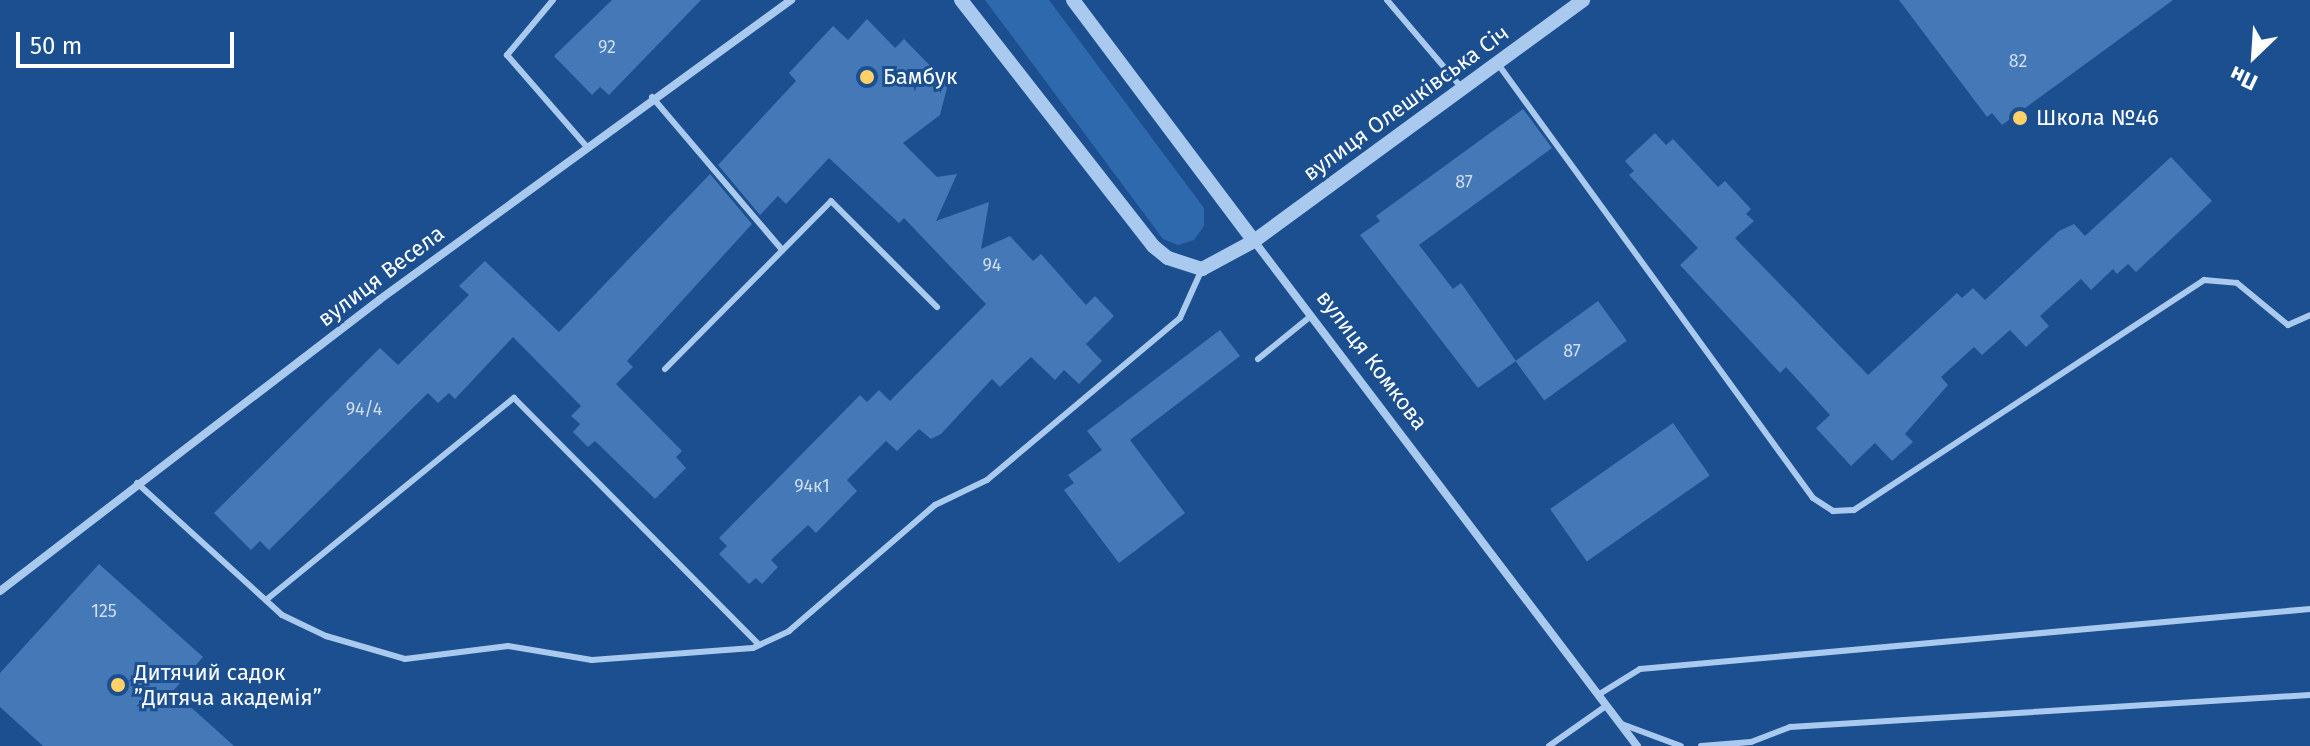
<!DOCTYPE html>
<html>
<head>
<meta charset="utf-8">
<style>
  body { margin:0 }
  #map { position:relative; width:2310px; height:746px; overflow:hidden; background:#1b4f8f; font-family:"Fira Sans",sans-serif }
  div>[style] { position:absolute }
  .green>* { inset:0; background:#2e69ad }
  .building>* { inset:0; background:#4478b7; transform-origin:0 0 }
  .service>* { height:6px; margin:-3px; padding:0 3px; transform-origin:3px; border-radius:3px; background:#a9c9ee }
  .minor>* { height:8px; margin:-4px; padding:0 4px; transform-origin:4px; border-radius:4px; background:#a9c9ee }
  .tertiary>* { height:14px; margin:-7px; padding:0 7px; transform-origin:7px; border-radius:7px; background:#a9c9ee }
  .dots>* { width:22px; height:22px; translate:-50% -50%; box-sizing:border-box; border:4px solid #1b4f8f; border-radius:50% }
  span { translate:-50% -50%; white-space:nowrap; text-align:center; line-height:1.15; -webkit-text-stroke:6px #1b4f8f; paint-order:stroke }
  .number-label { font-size:18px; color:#d0dded }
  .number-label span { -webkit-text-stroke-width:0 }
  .poi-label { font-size:22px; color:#fff }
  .left { translate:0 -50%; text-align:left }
  .street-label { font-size:22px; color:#fff }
  .north { position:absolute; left:2214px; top:16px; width:80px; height:80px; -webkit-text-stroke:6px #1b4f8f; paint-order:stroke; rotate:205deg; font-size:22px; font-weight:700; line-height:32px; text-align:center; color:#fff }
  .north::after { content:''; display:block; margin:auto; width:28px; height:36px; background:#fff; clip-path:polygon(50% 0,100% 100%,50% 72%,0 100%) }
  .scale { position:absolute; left:16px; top:32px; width:218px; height:36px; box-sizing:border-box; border:4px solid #fff; border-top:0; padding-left:10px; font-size:24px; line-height:28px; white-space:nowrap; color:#fff; -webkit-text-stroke:6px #1b4f8f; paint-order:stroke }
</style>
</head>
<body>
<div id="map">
  <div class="green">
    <i style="clip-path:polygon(985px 0,1049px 0,1204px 208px,1204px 226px,1194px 240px,1178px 245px,1163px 239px)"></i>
  </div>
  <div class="building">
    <i style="clip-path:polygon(612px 0,701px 0,609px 95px,600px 87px,592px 95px,554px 56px)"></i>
    <i style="clip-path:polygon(1899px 0,2173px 0,2002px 125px,1992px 113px,1987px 117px)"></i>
    <i style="clip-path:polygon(867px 19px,895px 48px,904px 39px,948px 84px,940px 115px,903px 143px,937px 177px,957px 174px,936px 221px,989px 202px,981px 249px,1010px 236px,1033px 261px,1041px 254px,1086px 305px,1095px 296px,1114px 316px,1086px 344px,1102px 361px,1079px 384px,1064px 370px,1055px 380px,1031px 357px,1000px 387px,992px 379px,941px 434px,931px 439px,919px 429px,897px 451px,886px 441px,847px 480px,857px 491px,816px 533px,808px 525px,771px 560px,778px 567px,762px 584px,756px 578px,749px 584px,719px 554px,727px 546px,719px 538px,860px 395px,867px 402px,879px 390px,890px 401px,986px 304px,904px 218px,899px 223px,829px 158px,786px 204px,778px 196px,760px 215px,718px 165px,796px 81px,789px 73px,833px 26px,848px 40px)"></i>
    <i style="clip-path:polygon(1523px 109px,1552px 148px,1419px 245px,1453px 289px,1461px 283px,1516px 361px,1478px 388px,1360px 235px,1380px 221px,1376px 216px)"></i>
    <i style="clip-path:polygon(1655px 133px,1666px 145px,1673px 139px,1718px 187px,1725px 181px,1751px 209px,1746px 214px,1754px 221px,1735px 238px,1868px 375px,1957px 293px,1962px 298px,1973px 288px,1985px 300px,2059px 231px,2074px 224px,2085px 236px,2171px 157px,2212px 201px,2136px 272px,2128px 264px,2117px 274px,2113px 269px,2091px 290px,2081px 279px,2040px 316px,2049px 326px,2026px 347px,2010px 330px,1982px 355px,1974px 347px,1941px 377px,1948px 385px,1905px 434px,1913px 442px,1892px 461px,1875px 443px,1851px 466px,1816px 428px,1830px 415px,1786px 367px,1780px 373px,1680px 265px,1698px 248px,1629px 175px,1634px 171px,1625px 161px)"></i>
    <i style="clip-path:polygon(710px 174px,752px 224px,627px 361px,633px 367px,616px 384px,682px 451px,676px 457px,686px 468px,655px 499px,595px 441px,588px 447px,573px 432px,580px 424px,571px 416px,581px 406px,513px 337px,455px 399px,449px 393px,438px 403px,428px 393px,269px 550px,260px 541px,251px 550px,214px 513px,380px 348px,398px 365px,469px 295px,459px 286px,485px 261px,559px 332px)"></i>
    <i style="left:1598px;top:301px;width:49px;height:102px;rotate:54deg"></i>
    <i style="clip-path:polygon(1220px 330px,1240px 356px,1130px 440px,1185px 513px,1119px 563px,1064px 490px,1074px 483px,1068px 475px,1102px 450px,1087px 431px)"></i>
    <i style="left:1673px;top:423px;width:64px;height:150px;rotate:55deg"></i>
    <i style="clip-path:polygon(99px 564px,203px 657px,173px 691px,234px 746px,43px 746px,0 707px,0 673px)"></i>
  </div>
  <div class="service">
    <i style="left:553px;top:0;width:72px;rotate:129.9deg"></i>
    <i style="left:507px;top:55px;width:121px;rotate:49deg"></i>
    <i style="left:1387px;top:0;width:116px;rotate:49.6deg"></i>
    <i style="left:1498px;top:64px;width:536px;rotate:54.03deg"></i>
    <i style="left:1813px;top:498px;width:24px;rotate:33deg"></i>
    <i style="left:1833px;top:511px;width:21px;rotate:-3deg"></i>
    <i style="left:1854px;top:510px;width:419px;rotate:-33.3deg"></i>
    <i style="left:2204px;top:280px;width:33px;rotate:5deg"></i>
    <i style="left:2237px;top:283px;width:66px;rotate:39.5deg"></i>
    <i style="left:2288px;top:325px;width:24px;rotate:-24deg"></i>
    <i style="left:652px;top:97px;width:201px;rotate:49.6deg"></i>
    <i style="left:1258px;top:359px;width:68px;rotate:-39.1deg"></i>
    <i style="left:665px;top:369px;width:236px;rotate:-45.3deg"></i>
    <i style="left:831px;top:201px;width:150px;rotate:45deg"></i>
    <i style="left:137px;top:483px;width:196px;rotate:42.3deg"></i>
    <i style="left:282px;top:615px;width:49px;rotate:25.5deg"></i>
    <i style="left:326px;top:636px;width:82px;rotate:16.2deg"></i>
    <i style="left:405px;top:659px;width:104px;rotate:-7.2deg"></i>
    <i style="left:508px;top:646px;width:85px;rotate:9.5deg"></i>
    <i style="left:592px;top:660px;width:161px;rotate:-4.3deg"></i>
    <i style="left:753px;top:648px;width:40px;rotate:-25deg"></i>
    <i style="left:789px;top:631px;width:193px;rotate:-40.8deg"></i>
    <i style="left:935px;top:505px;width:58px;rotate:-25.7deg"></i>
    <i style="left:987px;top:480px;width:252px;rotate:-40deg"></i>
    <i style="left:1180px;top:318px;width:54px;rotate:-65.8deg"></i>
    <i style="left:266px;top:600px;width:320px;rotate:-39.2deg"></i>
    <i style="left:514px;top:398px;width:348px;rotate:45.2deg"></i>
    <i style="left:1598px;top:695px;width:49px;rotate:-31.8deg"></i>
    <i style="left:1640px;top:669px;width:673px;rotate:-5.12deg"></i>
    <i style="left:1619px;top:723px;width:66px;rotate:20.4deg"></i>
    <i style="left:1549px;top:746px;width:70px;rotate:-35.1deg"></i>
    <i style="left:1701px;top:746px;width:50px;rotate:-4.6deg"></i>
    <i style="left:1751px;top:742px;width:42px;rotate:-21deg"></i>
    <i style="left:1790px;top:727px;width:521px;rotate:-3.52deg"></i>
  </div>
  <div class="minor">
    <i style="left:1254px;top:241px;width:634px;rotate:52.82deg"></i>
    <i style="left:0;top:591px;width:478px;rotate:-37.5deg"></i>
    <i style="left:379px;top:300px;width:510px;rotate:-36.06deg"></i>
  </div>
  <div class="tertiary">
    <i style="left:961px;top:0;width:312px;rotate:52deg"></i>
    <i style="left:1153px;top:246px;width:19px;rotate:39deg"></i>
    <i style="left:1168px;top:258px;width:36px;rotate:18deg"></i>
    <i style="left:1202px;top:269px;width:59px;rotate:-28.3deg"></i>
    <i style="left:1254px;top:241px;width:408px;rotate:-36.2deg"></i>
    <i style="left:1073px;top:0;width:301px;rotate:53.1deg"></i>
  </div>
  <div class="dots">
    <i style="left:867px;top:77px;background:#ffd166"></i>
    <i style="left:2020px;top:118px;background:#ffd166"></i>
    <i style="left:118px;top:685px;background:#ffd166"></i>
  </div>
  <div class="number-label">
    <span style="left:607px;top:47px">92</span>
    <span style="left:2018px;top:61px">82</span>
    <span style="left:1464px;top:182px">87</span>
    <span style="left:992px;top:265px">94</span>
    <span style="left:1572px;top:351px">87</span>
    <span style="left:364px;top:409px">94/4</span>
    <span style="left:812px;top:486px">94к1</span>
    <span style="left:104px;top:611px">125</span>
  </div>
  <div class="poi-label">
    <span class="left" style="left:883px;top:77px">Бамбук</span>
    <span class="left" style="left:2036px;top:118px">Школа №46</span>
    <span class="left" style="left:134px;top:685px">Дитячий садок<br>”Дитяча академія”</span>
  </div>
  <div class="street-label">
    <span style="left:1406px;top:103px;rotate:-36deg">вулиця Олешківська Січ</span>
    <span style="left:381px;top:276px;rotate:-37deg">вулиця Весела</span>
    <span style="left:1372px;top:360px;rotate:53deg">вулиця Комкова</span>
  </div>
  <div class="north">Пн</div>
  <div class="scale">50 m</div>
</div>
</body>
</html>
